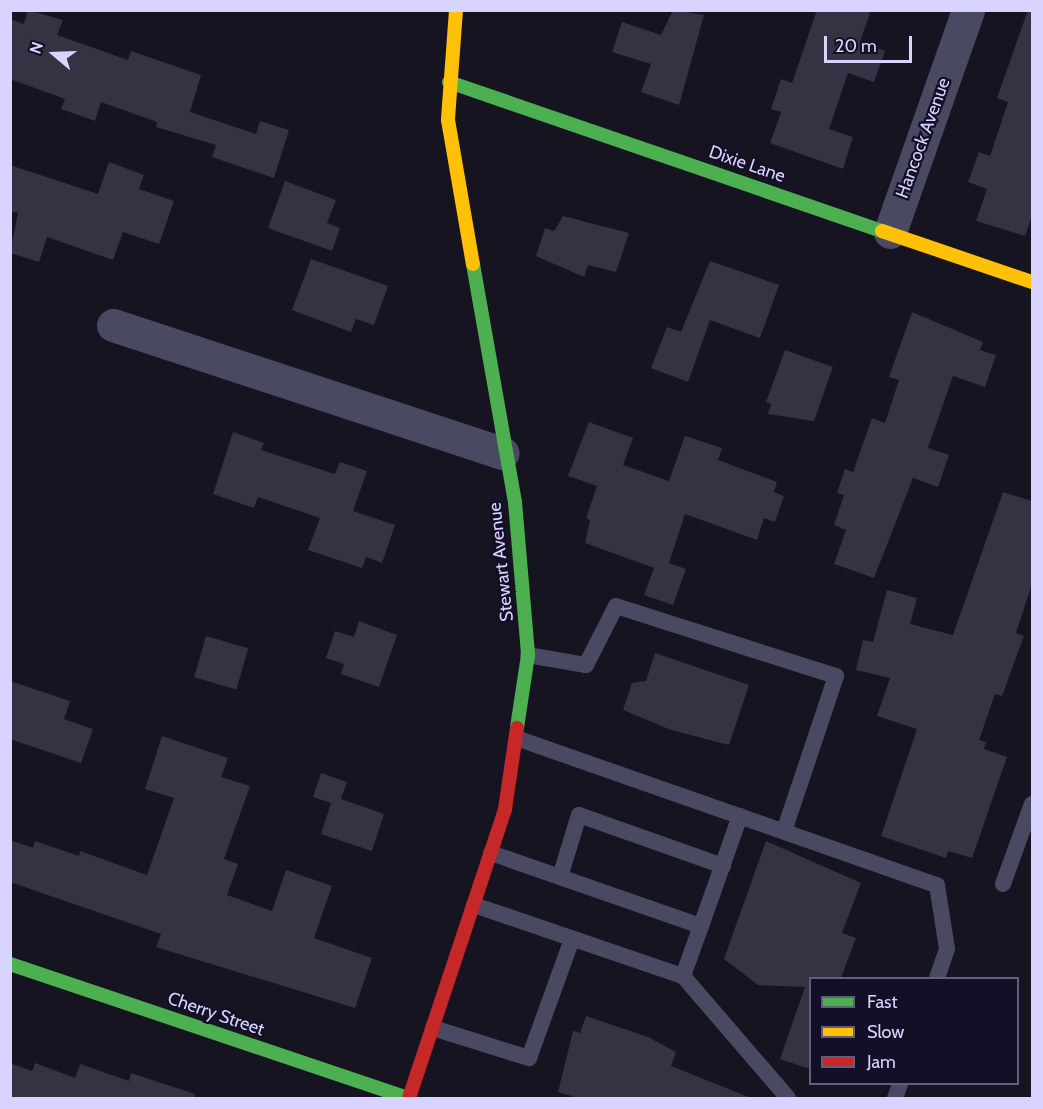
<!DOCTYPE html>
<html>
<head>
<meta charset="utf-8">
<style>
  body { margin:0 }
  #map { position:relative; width:1043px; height:1109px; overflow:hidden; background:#161421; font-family:Cabin,sans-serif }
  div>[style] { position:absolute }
  .building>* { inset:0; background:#343243; transform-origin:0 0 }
  .lane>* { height:16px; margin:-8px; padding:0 8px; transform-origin:8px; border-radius:8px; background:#4a4962 }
  .street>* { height:33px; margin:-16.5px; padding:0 16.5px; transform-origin:16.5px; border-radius:16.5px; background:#4a4962 }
  .fast>* { height:14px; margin:-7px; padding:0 7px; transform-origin:7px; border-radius:7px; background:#4caf50 }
  .slow>* { height:14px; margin:-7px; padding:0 7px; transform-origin:7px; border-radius:7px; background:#ffc107 }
  .jam>* { height:14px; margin:-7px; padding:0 7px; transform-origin:7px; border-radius:7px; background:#c62828 }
  span { translate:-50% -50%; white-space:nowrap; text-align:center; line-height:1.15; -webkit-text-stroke:4.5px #130f26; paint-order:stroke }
  .street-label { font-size:18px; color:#d9d4ff }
  .frame { position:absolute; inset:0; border:12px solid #d9d4ff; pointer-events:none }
  .legend { position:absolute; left:809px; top:977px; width:210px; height:108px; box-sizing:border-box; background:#130f26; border:2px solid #625e7d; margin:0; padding:8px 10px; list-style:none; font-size:18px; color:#d9d4ff }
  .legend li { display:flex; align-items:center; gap:12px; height:30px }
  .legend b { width:30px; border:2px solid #625e7d }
  .north { position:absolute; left:24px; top:24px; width:60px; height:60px; -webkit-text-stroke:4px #130f26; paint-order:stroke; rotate:289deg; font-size:16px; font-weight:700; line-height:24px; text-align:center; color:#d9d4ff }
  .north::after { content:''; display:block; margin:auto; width:21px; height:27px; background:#d9d4ff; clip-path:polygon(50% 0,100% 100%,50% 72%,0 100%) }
  .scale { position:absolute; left:824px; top:36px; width:88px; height:27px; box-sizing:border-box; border:3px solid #d9d4ff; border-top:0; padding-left:8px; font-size:18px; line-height:21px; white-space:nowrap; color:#d9d4ff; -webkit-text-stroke:4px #130f26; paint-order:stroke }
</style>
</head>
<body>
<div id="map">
  <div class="building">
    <i style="clip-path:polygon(28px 10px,63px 20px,57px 35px,128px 60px,131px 51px,201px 75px,190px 112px,256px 134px,260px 121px,289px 130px,274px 178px,212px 157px,216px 145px,156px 127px,157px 122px,101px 102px,95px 121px,61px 109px,65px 99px,10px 79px,10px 19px,24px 24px)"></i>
    <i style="clip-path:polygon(673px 10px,704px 15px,679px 105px,641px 92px,651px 64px,612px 52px,622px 22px,661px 35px)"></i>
    <i style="clip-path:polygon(817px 10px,871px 10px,860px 42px,885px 51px,874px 82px,848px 73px,829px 129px,853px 137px,843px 169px,770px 143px,781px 112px,771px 109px,781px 79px,792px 83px)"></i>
    <i style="clip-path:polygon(1028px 10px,1032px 10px,1032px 216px,1025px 236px,976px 221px,987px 189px,968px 182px,979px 152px,990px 156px,1008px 102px,997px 98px)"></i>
    <i style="clip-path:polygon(109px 162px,144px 175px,139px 189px,174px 201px,159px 244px,123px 232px,113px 260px,47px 237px,39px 262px,10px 253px,18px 213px,10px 211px,10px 165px,98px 194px)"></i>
    <i style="clip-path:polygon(285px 181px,336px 200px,327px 223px,340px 228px,332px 251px,268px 228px)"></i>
    <i style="clip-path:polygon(563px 216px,629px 233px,616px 272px,588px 265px,584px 277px,536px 256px,545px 228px,554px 231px)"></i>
    <i style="clip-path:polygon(311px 259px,388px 286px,374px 325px,356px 319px,351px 332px,292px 310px)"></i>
    <i style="clip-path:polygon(710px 261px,779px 285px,760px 338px,710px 320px,688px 382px,651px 368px,667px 327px,681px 332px)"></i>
    <i style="clip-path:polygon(912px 312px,983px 342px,980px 350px,996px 355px,985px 387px,953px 376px,928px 448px,949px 455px,938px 487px,913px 478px,874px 578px,834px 564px,846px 530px,834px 525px,844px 495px,837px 493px,845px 469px,853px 472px,872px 418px,885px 423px,899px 380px,889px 377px)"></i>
    <i style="clip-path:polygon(785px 350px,833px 367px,814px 421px,768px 414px,771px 404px,766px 402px)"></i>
    <i style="clip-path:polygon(589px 422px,633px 438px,623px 465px,669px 481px,685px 436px,722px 448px,718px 460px,777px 482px,774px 492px,784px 496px,775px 522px,764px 518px,757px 540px,685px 514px,669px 563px,686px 569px,673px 605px,644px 595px,654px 568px,585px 543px,590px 520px,586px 518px,597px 486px,568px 476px)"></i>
    <i style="clip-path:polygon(233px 432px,264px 443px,261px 450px,335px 474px,340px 462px,367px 471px,353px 511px,395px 525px,382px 563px,366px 557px,362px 568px,308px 550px,320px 518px,258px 497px,254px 508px,213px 494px)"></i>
    <i style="clip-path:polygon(1003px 492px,1032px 501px,1032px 584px,1016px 633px,1024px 636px,1002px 696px,995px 694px,979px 740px,986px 742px,984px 749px,1007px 757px,972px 858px,948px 851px,946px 858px,881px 836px,917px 729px,877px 716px,890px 678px,856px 670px,863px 640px,873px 642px,887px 590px,917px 598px,910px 624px,953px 635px)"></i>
    <i style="clip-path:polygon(359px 621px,397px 635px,379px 687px,341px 674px,344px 664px,326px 658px,335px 631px,354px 637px)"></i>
    <i style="left:206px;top:636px;width:44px;height:43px;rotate:16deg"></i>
    <i style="clip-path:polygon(655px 653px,749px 685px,729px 745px,671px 730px,623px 710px,632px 683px,646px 681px)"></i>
    <i style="clip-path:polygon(10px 681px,70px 701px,64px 719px,93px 729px,81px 763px,10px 739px)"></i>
    <i style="clip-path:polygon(162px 736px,228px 758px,221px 777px,250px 786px,224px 859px,238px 864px,227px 895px,272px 911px,286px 870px,332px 886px,314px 938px,372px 958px,355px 1008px,156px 947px,161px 934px,10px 882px,10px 840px,33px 848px,35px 841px,79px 856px,80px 851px,147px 875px,174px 798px,145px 789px)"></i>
    <i style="clip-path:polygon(321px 773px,347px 782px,341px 799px,384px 814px,372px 851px,321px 834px,331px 803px,313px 797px)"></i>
    <i style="clip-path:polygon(766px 841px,861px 883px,842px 933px,856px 938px,841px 978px,810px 978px,810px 1069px,780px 1059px,805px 987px,758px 985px,724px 959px)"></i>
    <i style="clip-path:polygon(586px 1016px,648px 1037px,676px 1052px,671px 1066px,751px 1098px,578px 1098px,558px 1092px,573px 1031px,580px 1033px)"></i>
    <i style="clip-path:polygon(10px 1063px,32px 1071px,35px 1063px,75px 1078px,80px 1064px,129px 1081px,131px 1073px,195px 1094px,194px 1098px,10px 1098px)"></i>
  </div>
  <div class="lane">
    <i style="left:528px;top:655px;width:59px;rotate:9.8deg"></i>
    <i style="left:586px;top:665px;width:66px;rotate:-63deg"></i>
    <i style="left:616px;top:606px;width:231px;rotate:17.7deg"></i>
    <i style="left:836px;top:676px;width:163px;rotate:108.5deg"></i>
    <i style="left:519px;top:739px;width:443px;rotate:19.3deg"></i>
    <i style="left:937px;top:885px;width:65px;rotate:81.1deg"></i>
    <i style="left:947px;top:949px;width:31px;rotate:109deg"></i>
    <i style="left:491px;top:853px;width:222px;rotate:19.2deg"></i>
    <i style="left:701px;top:926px;width:117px;rotate:-70.5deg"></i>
    <i style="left:560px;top:877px;width:65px;rotate:-73deg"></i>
    <i style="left:579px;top:815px;width:153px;rotate:19.5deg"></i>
    <i style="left:1003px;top:884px;width:85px;rotate:-70.1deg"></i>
    <i style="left:474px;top:905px;width:221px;rotate:18.8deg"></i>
    <i style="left:683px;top:976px;width:161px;rotate:49.3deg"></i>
    <i style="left:683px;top:976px;width:53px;rotate:-70.2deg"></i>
    <i style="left:433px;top:1028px;width:101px;rotate:17.4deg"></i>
    <i style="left:529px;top:1058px;width:127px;rotate:-70.1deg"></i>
    <i style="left:895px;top:1098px;width:15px;rotate:-70deg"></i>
  </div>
  <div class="street">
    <i style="left:890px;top:232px;width:235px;rotate:-70.6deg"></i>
    <i style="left:113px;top:325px;width:410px;rotate:18.2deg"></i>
  </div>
  <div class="fast">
    <i style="left:449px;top:82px;width:458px;rotate:19deg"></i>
    <i style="left:473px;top:264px;width:242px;rotate:80deg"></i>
    <i style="left:515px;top:502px;width:154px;rotate:85.1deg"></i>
    <i style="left:528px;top:655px;width:74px;rotate:98.6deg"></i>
    <i style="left:10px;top:964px;width:421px;rotate:18.6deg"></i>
  </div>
  <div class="slow">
    <i style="left:456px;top:10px;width:110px;rotate:94.2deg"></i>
    <i style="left:448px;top:120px;width:146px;rotate:80.2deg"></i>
    <i style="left:882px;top:231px;width:158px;rotate:18.8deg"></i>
  </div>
  <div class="jam">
    <i style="left:409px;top:1098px;width:305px;rotate:-71.6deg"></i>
    <i style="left:505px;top:809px;width:82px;rotate:-81.6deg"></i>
  </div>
  <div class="street-label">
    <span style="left:923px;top:138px;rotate:-70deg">Hancock Avenue</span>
    <span style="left:747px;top:164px;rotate:19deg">Dixie Lane</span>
    <span style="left:501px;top:562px;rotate:-96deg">Stewart Avenue</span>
    <span style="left:216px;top:1014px;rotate:19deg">Cherry Street</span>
  </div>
  <div class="frame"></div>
  <ul class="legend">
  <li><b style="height:8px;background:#4caf50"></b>Fast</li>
  <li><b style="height:8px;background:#ffc107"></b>Slow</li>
  <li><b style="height:8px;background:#c62828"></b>Jam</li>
  </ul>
  <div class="north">N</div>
  <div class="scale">20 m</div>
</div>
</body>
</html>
